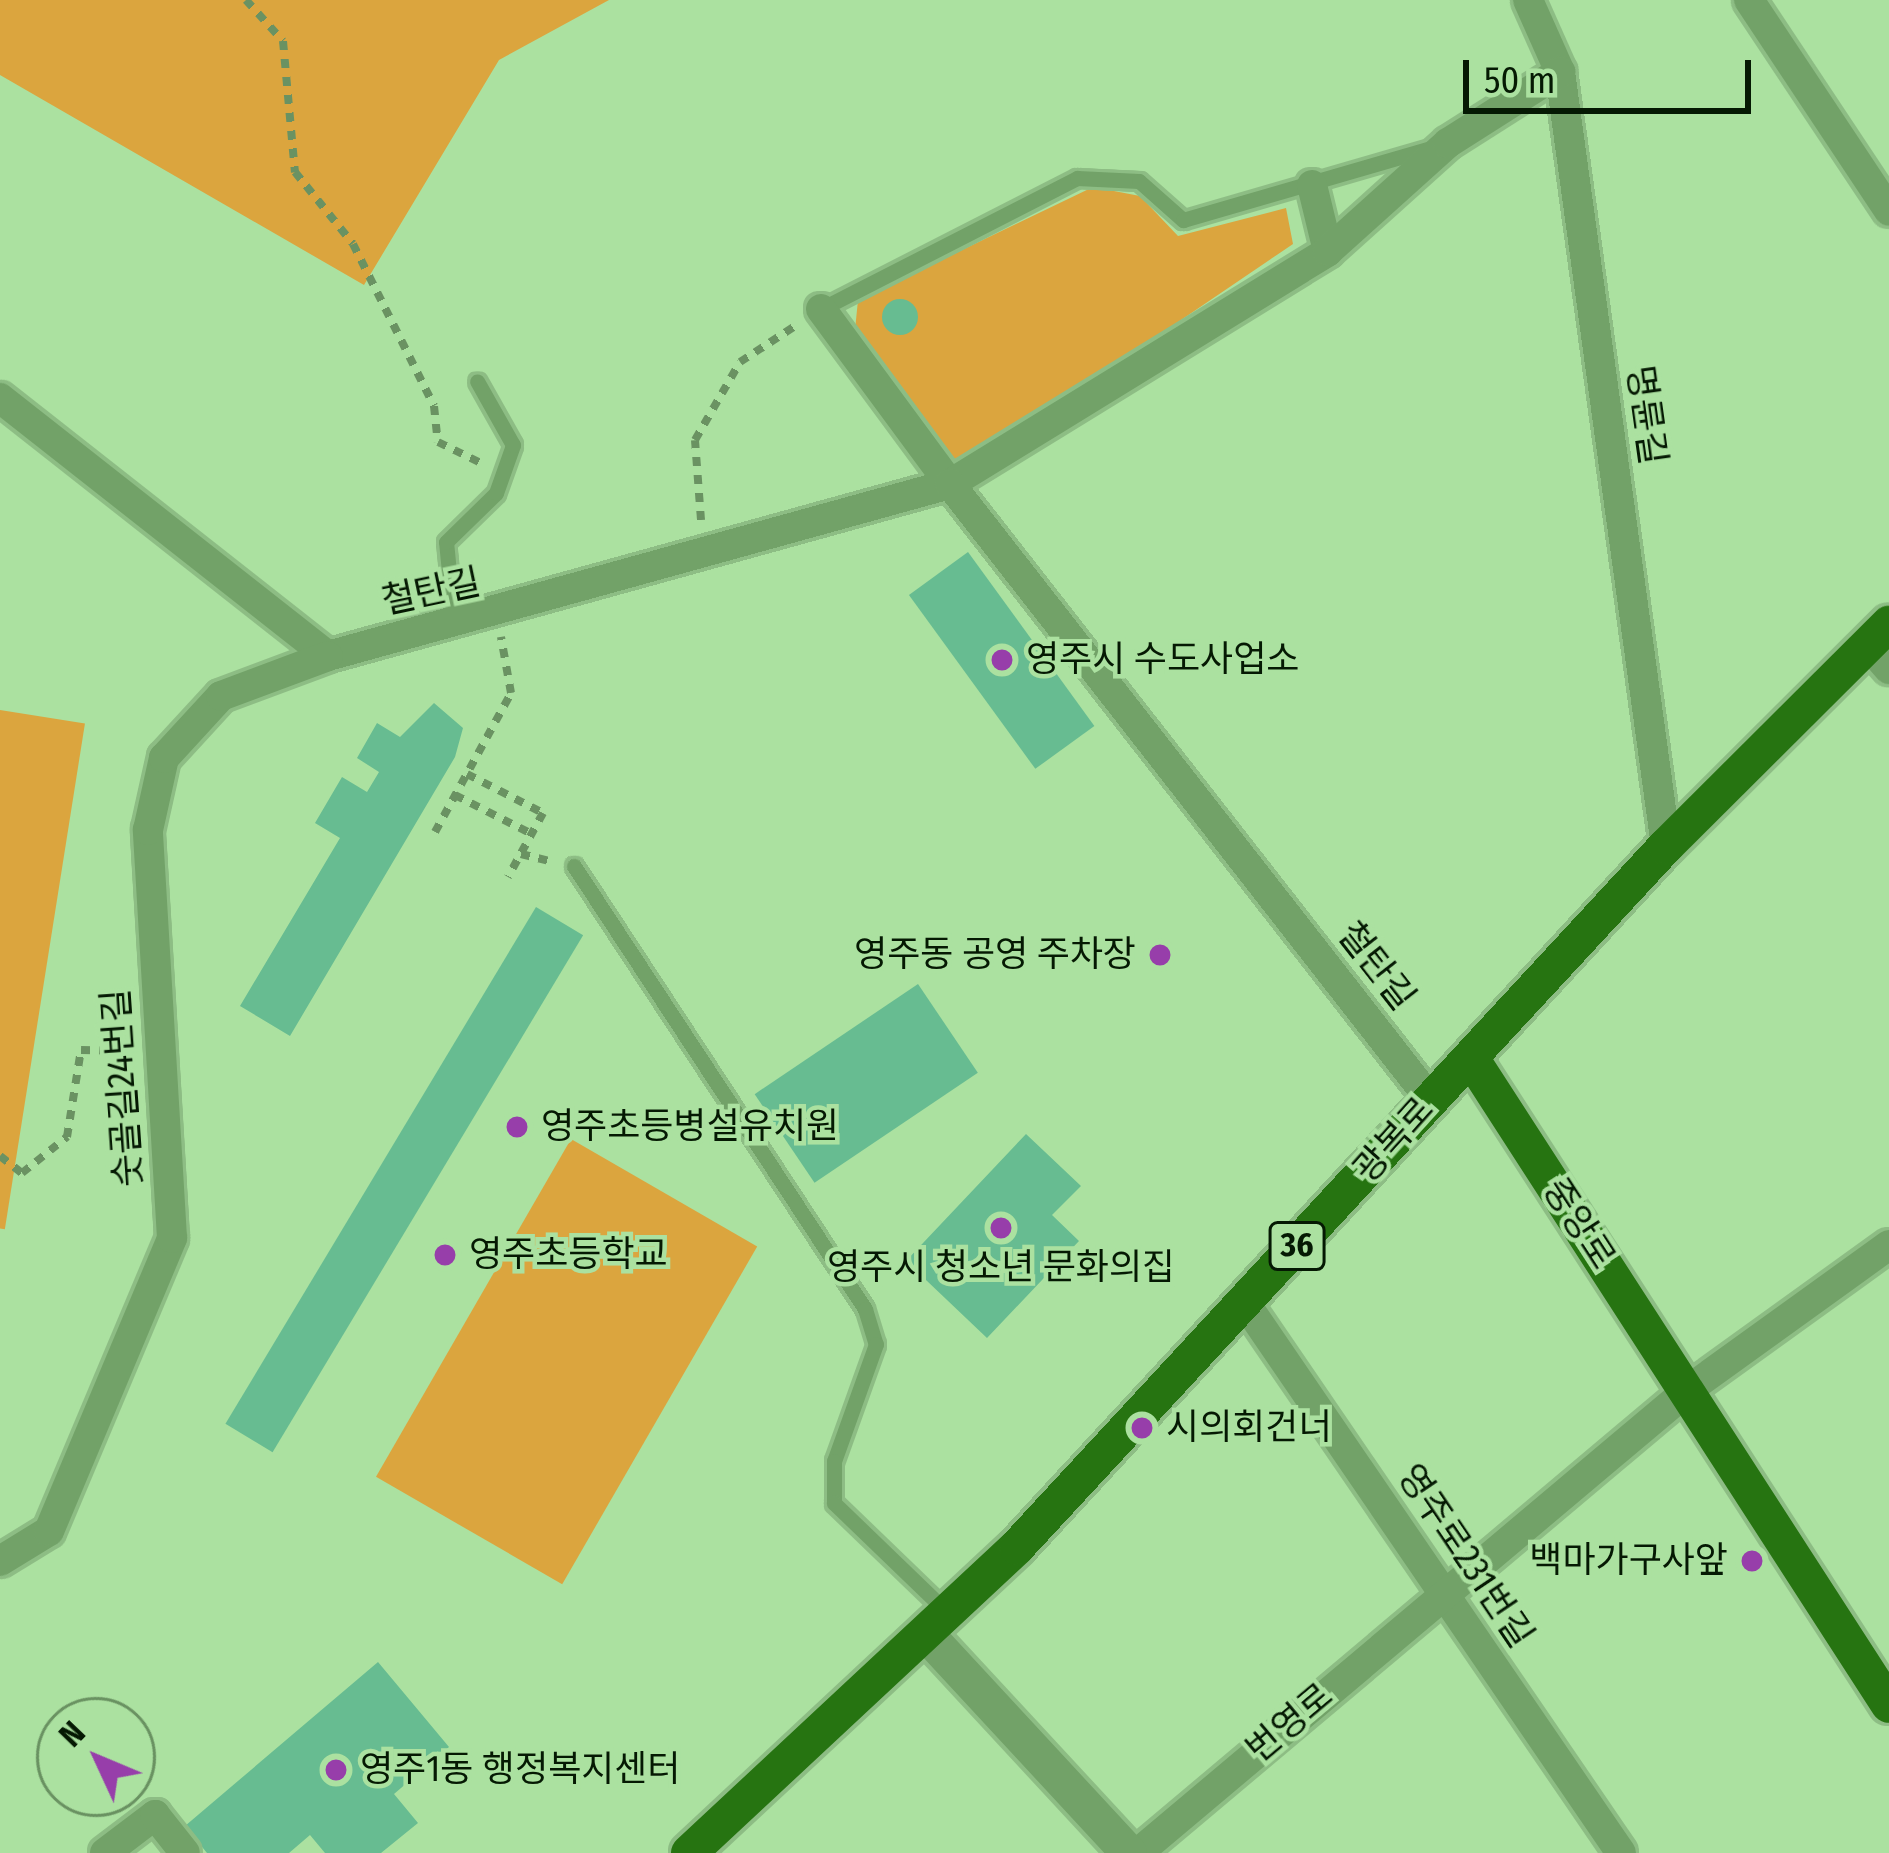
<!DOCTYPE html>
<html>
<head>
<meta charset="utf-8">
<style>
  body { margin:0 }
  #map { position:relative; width:1889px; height:1853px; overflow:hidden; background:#abe1a0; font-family:"Fira Sans Condensed","Noto Sans KR",sans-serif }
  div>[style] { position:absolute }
  .green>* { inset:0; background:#dba53e; transform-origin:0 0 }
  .building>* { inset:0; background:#67bc91; transform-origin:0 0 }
  .round { border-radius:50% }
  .path>* { height:8px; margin-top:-4px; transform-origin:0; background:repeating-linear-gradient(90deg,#6a9262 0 9px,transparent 0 18px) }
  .roads { filter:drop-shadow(3px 0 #8dbd84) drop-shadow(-3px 0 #8dbd84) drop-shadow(0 3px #8dbd84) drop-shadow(0 -3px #8dbd84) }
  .service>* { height:15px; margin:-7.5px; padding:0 7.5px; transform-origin:7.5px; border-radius:7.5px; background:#72a268 }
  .minor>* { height:30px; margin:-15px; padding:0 15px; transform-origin:15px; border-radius:15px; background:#72a268 }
  .tertiary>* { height:36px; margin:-18px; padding:0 18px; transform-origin:18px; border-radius:18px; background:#72a268 }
  .primary>* { height:36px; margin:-18px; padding:0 18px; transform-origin:18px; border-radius:18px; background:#267411 }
  .dots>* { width:33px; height:33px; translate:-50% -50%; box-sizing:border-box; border:6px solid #abe1a0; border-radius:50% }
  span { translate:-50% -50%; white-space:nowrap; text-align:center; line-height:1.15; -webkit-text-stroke:9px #abe1a0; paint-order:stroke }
  .shield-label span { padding:3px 9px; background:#abe1a0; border:3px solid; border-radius:9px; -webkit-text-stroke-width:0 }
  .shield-label { font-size:33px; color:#051903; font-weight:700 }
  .street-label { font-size:36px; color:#051903 }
  .poi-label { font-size:36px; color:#051903 }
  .left { translate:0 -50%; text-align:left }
  .right { translate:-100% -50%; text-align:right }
  .north { position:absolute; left:36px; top:1697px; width:120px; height:120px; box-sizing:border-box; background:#abe1a0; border:3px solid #699161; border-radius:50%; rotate:314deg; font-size:33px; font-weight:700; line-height:48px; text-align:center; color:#051903 }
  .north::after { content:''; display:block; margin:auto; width:42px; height:54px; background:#973eaa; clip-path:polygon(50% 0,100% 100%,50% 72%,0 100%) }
  .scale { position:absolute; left:1463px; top:60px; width:288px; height:54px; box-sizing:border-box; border:6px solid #051903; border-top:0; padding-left:15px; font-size:36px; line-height:42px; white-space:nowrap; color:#051903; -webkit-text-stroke:9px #abe1a0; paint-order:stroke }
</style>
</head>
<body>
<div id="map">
  <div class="green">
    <i style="clip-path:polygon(0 0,609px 0,499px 60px,364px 285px,0 75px)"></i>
    <i style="clip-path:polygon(1093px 187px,1140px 196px,1178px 236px,1286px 208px,1293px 244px,966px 466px,946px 461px,854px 340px,858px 300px)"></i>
    <i style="left:0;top:710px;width:86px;height:512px;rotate:9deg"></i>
    <i style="left:571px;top:1139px;width:215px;height:390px;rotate:30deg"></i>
  </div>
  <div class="building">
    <i class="round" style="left:882px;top:299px;width:36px;height:36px"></i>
    <i style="left:968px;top:552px;width:215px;height:73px;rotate:54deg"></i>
    <i style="clip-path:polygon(434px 703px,463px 728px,455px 757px,290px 1036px,240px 1006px,340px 838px,315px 823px,342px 777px,367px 792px,379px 772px,357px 758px,377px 723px,400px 737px)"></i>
    <i style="left:536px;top:907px;width:55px;height:603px;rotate:31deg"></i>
    <i style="left:918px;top:984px;width:107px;height:197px;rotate:56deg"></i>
    <i style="clip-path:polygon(1026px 1134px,1081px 1186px,1052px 1215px,1079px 1241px,987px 1338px,906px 1261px)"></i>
    <i style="clip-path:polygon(378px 1662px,449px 1747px,394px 1794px,418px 1823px,381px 1853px,325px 1853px,310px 1835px,289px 1853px,207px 1853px,185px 1826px)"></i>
  </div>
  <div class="path">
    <i style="left:246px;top:0;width:55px;rotate:47.9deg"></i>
    <i style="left:283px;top:41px;width:132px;rotate:84.8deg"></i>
    <i style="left:295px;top:172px;width:92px;rotate:51.1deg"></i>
    <i style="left:353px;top:244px;width:181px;rotate:63.4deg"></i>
    <i style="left:434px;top:406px;width:36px;rotate:84deg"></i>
    <i style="left:438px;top:442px;width:50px;rotate:26.1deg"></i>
    <i style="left:701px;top:520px;width:80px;rotate:-94.3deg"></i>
    <i style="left:695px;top:440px;width:90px;rotate:-60deg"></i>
    <i style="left:740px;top:362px;width:66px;rotate:-33.2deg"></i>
    <i style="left:467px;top:774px;width:85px;rotate:27.2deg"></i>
    <i style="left:543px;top:813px;width:73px;rotate:118.7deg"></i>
    <i style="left:455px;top:795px;width:86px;rotate:26.9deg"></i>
    <i style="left:435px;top:832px;width:158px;rotate:-61.3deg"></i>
    <i style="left:511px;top:693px;width:57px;rotate:-100.1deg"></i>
    <i style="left:521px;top:854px;width:34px;rotate:14deg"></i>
    <i style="left:0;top:1156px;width:28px;rotate:38deg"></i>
    <i style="left:22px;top:1173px;width:58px;rotate:-38.7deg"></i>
    <i style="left:67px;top:1137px;width:88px;rotate:-80.9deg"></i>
    <i style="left:81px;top:1050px;width:51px;rotate:1.1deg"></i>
  </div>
  <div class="roads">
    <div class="service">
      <i style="left:821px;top:309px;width:288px;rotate:-27.1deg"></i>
      <i style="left:1077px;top:178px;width:62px;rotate:2.8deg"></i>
      <i style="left:1139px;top:181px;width:59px;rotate:41.6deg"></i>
      <i style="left:1183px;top:220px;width:261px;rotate:-16.2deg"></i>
      <i style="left:454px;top:623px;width:81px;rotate:-95.6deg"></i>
      <i style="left:446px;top:542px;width:70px;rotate:-44.4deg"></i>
      <i style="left:496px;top:493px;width:51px;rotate:-70.5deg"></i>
      <i style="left:513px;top:445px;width:73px;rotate:-119.4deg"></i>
      <i style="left:574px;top:866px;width:530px;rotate:56.7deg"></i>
      <i style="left:865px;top:1309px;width:37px;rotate:73deg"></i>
      <i style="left:876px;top:1344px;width:124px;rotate:109.7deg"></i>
      <i style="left:834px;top:1461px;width:42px;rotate:90deg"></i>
      <i style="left:834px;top:1503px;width:158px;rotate:44deg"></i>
    </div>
    <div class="minor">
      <i style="left:1528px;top:0;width:79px;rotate:66deg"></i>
      <i style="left:1560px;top:72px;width:781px;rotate:82.2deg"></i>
      <i style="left:1749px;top:0;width:253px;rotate:56.4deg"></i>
      <i style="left:1312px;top:185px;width:68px;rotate:76.4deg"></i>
      <i style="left:821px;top:309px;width:217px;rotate:53.6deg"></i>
      <i style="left:950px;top:484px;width:444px;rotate:-31.6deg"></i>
      <i style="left:1328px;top:251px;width:161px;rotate:-42deg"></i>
      <i style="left:1448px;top:143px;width:133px;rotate:-32.4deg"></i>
      <i style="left:0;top:398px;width:417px;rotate:38.2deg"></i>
      <i style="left:328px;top:656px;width:645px;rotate:-15.46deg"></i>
      <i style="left:950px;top:484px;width:780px;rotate:52.03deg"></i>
      <i style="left:1868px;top:645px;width:32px;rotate:49deg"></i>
      <i style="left:1245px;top:1303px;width:666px;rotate:55.64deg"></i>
      <i style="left:0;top:1561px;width:57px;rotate:-31.5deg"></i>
      <i style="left:49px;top:1531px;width:318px;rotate:-67.2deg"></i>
      <i style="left:172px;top:1238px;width:409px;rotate:-93.4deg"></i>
      <i style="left:148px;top:830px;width:74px;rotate:-77.5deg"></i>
      <i style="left:164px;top:758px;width:84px;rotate:-47.4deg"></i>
      <i style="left:221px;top:696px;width:114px;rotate:-20.5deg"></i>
      <i style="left:105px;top:1853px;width:63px;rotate:-37.2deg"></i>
      <i style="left:155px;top:1815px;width:48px;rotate:51.7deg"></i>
      <i style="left:1138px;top:1853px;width:719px;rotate:-40.09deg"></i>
      <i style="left:1688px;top:1390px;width:248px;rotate:-35.8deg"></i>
    </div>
    <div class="tertiary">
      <i style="left:928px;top:1636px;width:296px;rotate:47.2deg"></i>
    </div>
    <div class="primary">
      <i style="left:1471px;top:1058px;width:770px;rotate:57.14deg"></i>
      <i style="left:689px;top:1853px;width:449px;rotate:-43deg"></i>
      <i style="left:1017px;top:1547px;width:955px;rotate:-47.21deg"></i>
      <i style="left:1666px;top:846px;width:315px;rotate:-44.9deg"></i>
    </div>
  </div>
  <div class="dots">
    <i style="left:1002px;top:660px;background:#973eaa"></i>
    <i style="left:1160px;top:955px;background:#973eaa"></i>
    <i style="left:517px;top:1127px;background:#973eaa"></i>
    <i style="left:1001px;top:1228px;background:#973eaa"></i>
    <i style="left:445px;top:1255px;background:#973eaa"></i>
    <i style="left:1142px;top:1428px;background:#973eaa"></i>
    <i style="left:1752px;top:1561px;background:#973eaa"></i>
    <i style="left:336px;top:1770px;background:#973eaa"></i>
  </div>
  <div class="shield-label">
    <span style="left:1297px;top:1246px">36</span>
  </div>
  <div class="street-label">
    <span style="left:1646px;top:415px;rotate:82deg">명륜길</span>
    <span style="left:431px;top:592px;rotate:-12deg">철탄길</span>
    <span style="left:1376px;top:966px;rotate:52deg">철탄길</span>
    <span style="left:123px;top:1088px;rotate:-94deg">숫골길24번길</span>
    <span style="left:1394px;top:1140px;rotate:-48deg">광복로</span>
    <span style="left:1579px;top:1224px;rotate:57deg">중앙로</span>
    <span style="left:1465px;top:1556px;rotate:56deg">영주로231번길</span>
    <span style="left:1290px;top:1723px;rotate:-40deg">번영로</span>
  </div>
  <div class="poi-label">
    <span class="left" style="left:1026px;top:660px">영주시 수도사업소</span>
    <span class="right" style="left:1136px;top:955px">영주동 공영 주차장</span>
    <span class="left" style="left:541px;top:1127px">영주초등병설유치원</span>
    <span class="left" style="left:469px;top:1255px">영주초등학교</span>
    <span style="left:1001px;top:1268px">영주시 청소년 문화의집</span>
    <span class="left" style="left:1166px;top:1428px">시의회건너</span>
    <span class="right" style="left:1728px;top:1561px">백마가구사앞</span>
    <span class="left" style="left:360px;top:1770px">영주1동 행정복지센터</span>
  </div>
  <div class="north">N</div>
  <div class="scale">50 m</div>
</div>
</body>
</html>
